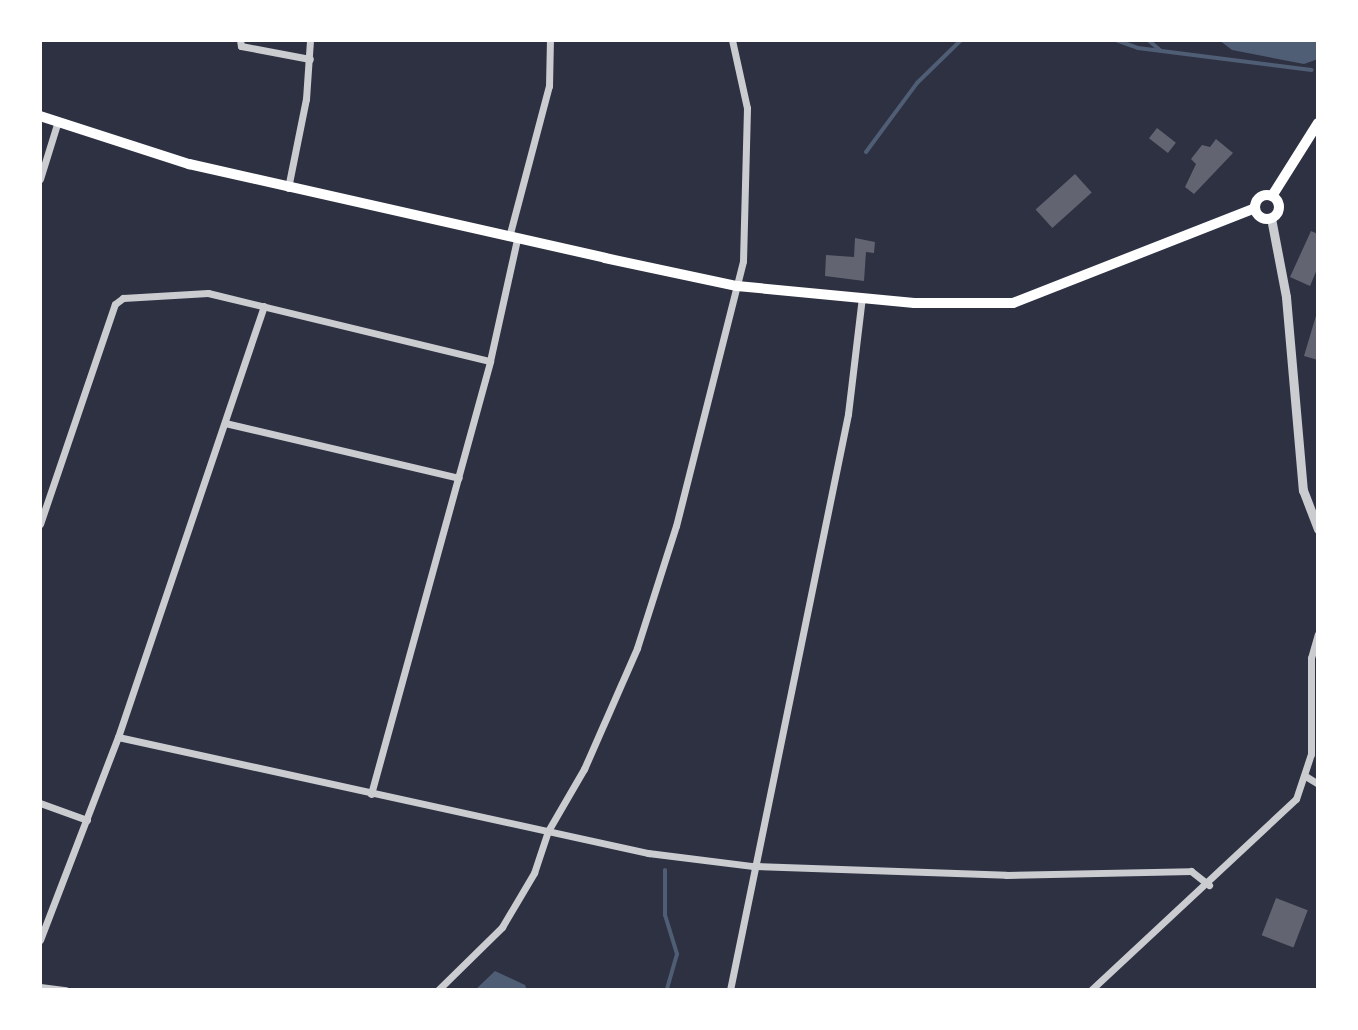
<!DOCTYPE html>
<html>
<head>
<meta charset="utf-8">
<style>
  body { margin:0 }
  #map { position:relative; width:1358px; height:1030px; overflow:hidden; background:#2d3142; font-family:"DejaVu Sans",sans-serif }
  div>[style] { position:absolute }
  .water>* { inset:0; background:#4f5d75 }
  .stream>* { height:4px; margin:-2px; padding:0 2px; transform-origin:2px; border-radius:2px; background:#4f5d75 }
  .building>* { inset:0; background:#626471; transform-origin:0 0 }
  .minor>* { height:7px; margin:-3.5px; padding:0 3.5px; transform-origin:3.5px; border-radius:3.5px; background:#caccd0 }
  .tertiary>* { height:9px; margin:-4.5px; padding:0 4.5px; transform-origin:4.5px; border-radius:4.5px; background:#caccd0 }
  .secondary>* { height:10px; margin:-5px; padding:0 5px; transform-origin:5px; border-radius:5px; background:#fff }
  .secondary>.ring { margin:-5px; padding:0; box-sizing:content-box; background:none; border:10px solid #fff; border-radius:50% }
  span { translate:-50% -50%; white-space:nowrap; text-align:center; line-height:1.15; -webkit-text-stroke:8px #fff; paint-order:stroke }
  .frame { position:absolute; inset:0; border:42px solid #fff; pointer-events:none }
</style>
</head>
<body>
<div id="map">
  <div class="water">
    <i style="clip-path:polygon(1219px 40px,1318px 40px,1318px 59px,1304px 64px,1232px 50px)"></i>
    <i style="clip-path:polygon(495px 971px,525px 985px,527px 990px,475px 990px)"></i>
  </div>
  <div class="stream">
    <i style="left:1116px;top:40px;width:23px;rotate:20deg"></i>
    <i style="left:1138px;top:48px;width:175px;rotate:7.2deg"></i>
    <i style="left:1148px;top:40px;width:16px;rotate:40deg"></i>
    <i style="left:866px;top:152px;width:86px;rotate:-53.5deg"></i>
    <i style="left:917px;top:83px;width:62px;rotate:-44.3deg"></i>
    <i style="left:665px;top:870px;width:45px;rotate:90deg"></i>
    <i style="left:665px;top:915px;width:41px;rotate:72.9deg"></i>
    <i style="left:677px;top:954px;width:37px;rotate:106deg"></i>
  </div>
  <div class="building">
    <i style="left:1157px;top:128px;width:24px;height:13px;rotate:38deg"></i>
    <i style="clip-path:polygon(1216px 139px,1233px 153px,1194px 194px,1185px 187px,1196px 164px,1191px 159px,1202px 145px,1210px 147px)"></i>
    <i style="left:1075px;top:174px;width:25px;height:53px;rotate:48deg"></i>
    <i style="clip-path:polygon(1311px 231px,1318px 234px,1318px 267px,1310px 286px,1290px 277px)"></i>
    <i style="clip-path:polygon(855px 238px,875px 242px,874px 253px,866px 252px,864px 281px,825px 276px,826px 255px,854px 257px)"></i>
    <i style="clip-path:polygon(1318px 309px,1318px 360px,1304px 356px)"></i>
    <i style="left:1276px;top:898px;width:34px;height:40px;rotate:21deg"></i>
  </div>
  <div class="minor">
    <i style="left:240px;top:40px;width:6px;rotate:81deg"></i>
    <i style="left:241px;top:46px;width:70px;rotate:10.7deg"></i>
    <i style="left:40px;top:179px;width:61px;rotate:-72.8deg"></i>
    <i style="left:288px;top:188px;width:91px;rotate:-78.6deg"></i>
    <i style="left:306px;top:99px;width:59px;rotate:-86.1deg"></i>
    <i style="left:509px;top:237px;width:156px;rotate:-75.2deg"></i>
    <i style="left:549px;top:86px;width:46px;rotate:-88.8deg"></i>
    <i style="left:225px;top:423px;width:240px;rotate:13.2deg"></i>
    <i style="left:40px;top:524px;width:232px;rotate:-71.2deg"></i>
    <i style="left:115px;top:304px;width:10px;rotate:-37deg"></i>
    <i style="left:123px;top:298px;width:85px;rotate:-3.4deg"></i>
    <i style="left:208px;top:293px;width:290px;rotate:13.6deg"></i>
    <i style="left:118px;top:737px;width:543px;rotate:12.35deg"></i>
    <i style="left:648px;top:853px;width:106px;rotate:7.1deg"></i>
    <i style="left:753px;top:866px;width:253px;rotate:2deg"></i>
    <i style="left:1006px;top:875px;width:185px;rotate:-1.2deg"></i>
    <i style="left:1191px;top:871px;width:23px;rotate:38deg"></i>
    <i style="left:1307px;top:777px;width:13px;rotate:32deg"></i>
    <i style="left:371px;top:794px;width:449px;rotate:-74.6deg"></i>
    <i style="left:490px;top:361px;width:125px;rotate:-77.5deg"></i>
    <i style="left:40px;top:803px;width:50px;rotate:19.9deg"></i>
    <i style="left:40px;top:940px;width:217px;rotate:-69deg"></i>
    <i style="left:118px;top:737px;width:455px;rotate:-71.3deg"></i>
    <i style="left:40px;top:987px;width:26px;rotate:7deg"></i>
    <i style="left:438px;top:990px;width:90px;rotate:-44.5deg"></i>
    <i style="left:502px;top:927px;width:63px;rotate:-59.3deg"></i>
    <i style="left:534px;top:873px;width:44px;rotate:-71.6deg"></i>
    <i style="left:548px;top:831px;width:72px;rotate:-59.9deg"></i>
    <i style="left:584px;top:769px;width:132px;rotate:-66.3deg"></i>
    <i style="left:637px;top:648px;width:128px;rotate:-72.3deg"></i>
    <i style="left:676px;top:526px;width:273px;rotate:-75.8deg"></i>
    <i style="left:743px;top:261px;width:153px;rotate:-88.5deg"></i>
    <i style="left:747px;top:108px;width:70px;rotate:-102.4deg"></i>
    <i style="left:730px;top:990px;width:588px;rotate:-78.42deg"></i>
    <i style="left:848px;top:414px;width:118px;rotate:-83.2deg"></i>
    <i style="left:1091px;top:990px;width:280px;rotate:-43deg"></i>
    <i style="left:1296px;top:799px;width:47px;rotate:-71.6deg"></i>
    <i style="left:1311px;top:754px;width:96px;rotate:-90deg"></i>
    <i style="left:1311px;top:658px;width:25px;rotate:-74deg"></i>
  </div>
  <div class="tertiary">
    <i style="left:1271px;top:218px;width:80px;rotate:79.2deg"></i>
    <i style="left:1286px;top:297px;width:194px;rotate:85deg"></i>
    <i style="left:1303px;top:490px;width:42px;rotate:69deg"></i>
  </div>
  <div class="secondary">
    <i style="left:40px;top:116px;width:157px;rotate:17.9deg"></i>
    <i style="left:189px;top:164px;width:426px;rotate:12.7deg"></i>
    <i style="left:605px;top:258px;width:135px;rotate:12deg"></i>
    <i style="left:737px;top:286px;width:178px;rotate:5.5deg"></i>
    <i style="left:914px;top:303px;width:99px"></i>
    <i style="left:1013px;top:303px;width:260px;rotate:-21.4deg"></i>
    <i class="ring" style="left:1255px;top:195px;width:14px;height:14px"></i>
    <i style="left:1272px;top:196px;width:86px;rotate:-57.8deg"></i>
  </div>
  <div class="frame"></div>
</div>
</body>
</html>
